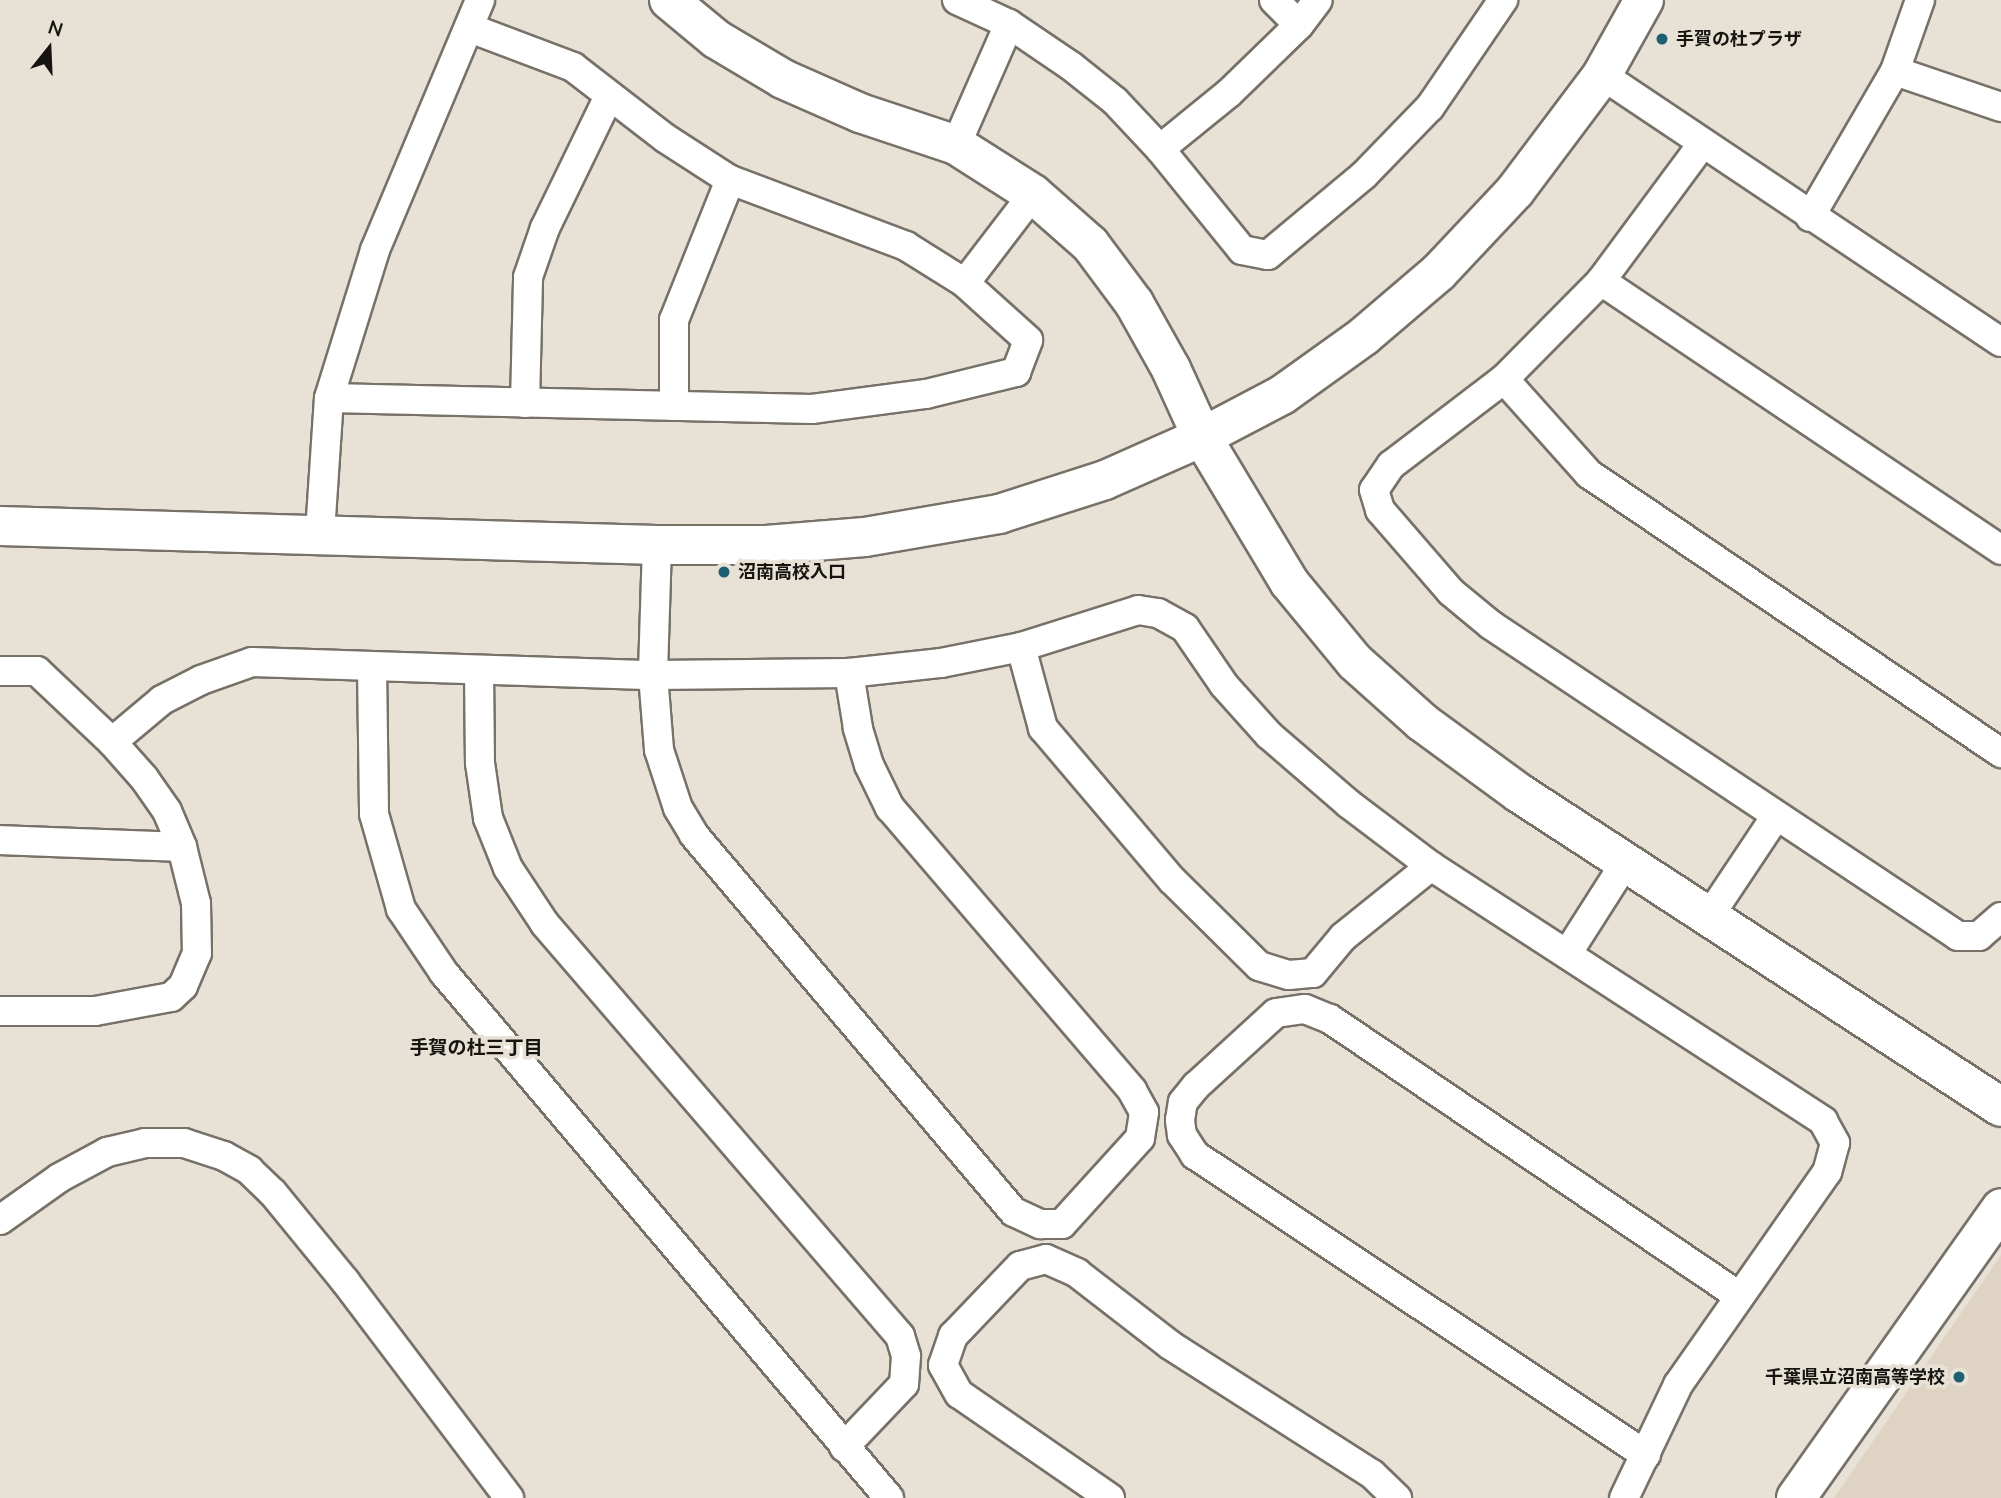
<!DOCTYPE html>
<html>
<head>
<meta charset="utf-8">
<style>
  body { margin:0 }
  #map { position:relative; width:2001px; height:1498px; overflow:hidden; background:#e7e1d6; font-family:"Nunito Sans","Noto Sans JP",sans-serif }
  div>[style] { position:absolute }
  .built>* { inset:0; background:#dfd4c3 }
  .roads { filter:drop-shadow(2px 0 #777168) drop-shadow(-2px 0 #777168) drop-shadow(0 2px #777168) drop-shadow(0 -2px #777168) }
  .street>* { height:28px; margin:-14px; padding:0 14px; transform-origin:14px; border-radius:14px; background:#fff }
  .secondary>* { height:38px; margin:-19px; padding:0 19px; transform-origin:19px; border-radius:19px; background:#fff }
  .dots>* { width:19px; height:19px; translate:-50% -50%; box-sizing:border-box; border:4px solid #e7e1d6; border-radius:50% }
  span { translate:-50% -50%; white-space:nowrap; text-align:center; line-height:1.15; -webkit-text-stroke:7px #e7e1d6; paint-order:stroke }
  .poi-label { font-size:18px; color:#161410; font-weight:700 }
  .left { translate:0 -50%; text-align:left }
  .right { translate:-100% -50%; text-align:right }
  .neighbourhood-label { font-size:19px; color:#161410; font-weight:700 }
  .north { position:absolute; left:14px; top:14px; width:70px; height:70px; -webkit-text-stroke:5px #e7e1d6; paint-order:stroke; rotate:18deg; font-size:19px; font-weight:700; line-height:28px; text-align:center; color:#161410 }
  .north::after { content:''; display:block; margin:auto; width:24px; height:32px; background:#161410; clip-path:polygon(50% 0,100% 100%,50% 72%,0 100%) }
</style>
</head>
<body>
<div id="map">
  <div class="built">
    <i style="clip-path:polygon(2001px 1255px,2001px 1498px,1834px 1498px)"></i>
  </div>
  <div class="roads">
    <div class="street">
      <i style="left:957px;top:0;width:57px;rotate:24.8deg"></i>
      <i style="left:1009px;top:24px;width:75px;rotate:34.1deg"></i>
      <i style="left:1071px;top:66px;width:56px;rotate:38.5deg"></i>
      <i style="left:1115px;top:101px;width:66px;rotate:46.8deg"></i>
      <i style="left:1160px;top:149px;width:130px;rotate:50.9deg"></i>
      <i style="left:1242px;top:250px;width:26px;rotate:11deg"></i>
      <i style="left:1268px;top:255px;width:125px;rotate:-39.8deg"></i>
      <i style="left:1364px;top:175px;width:95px;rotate:-45.9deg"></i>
      <i style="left:1430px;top:107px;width:130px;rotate:-55.7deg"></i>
      <i style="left:1274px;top:0;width:35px;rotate:45deg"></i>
      <i style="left:1895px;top:71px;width:112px;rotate:18.8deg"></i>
      <i style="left:1602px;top:75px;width:480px;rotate:33.8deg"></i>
      <i style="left:1703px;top:143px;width:172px;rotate:126.5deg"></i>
      <i style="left:1601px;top:281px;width:138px;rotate:134.7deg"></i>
      <i style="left:1504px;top:379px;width:142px;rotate:142.7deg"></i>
      <i style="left:1391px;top:465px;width:30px;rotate:124deg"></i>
      <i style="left:1374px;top:490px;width:21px;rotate:73deg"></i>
      <i style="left:1380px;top:510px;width:108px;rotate:49.1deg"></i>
      <i style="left:1451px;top:592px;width:52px;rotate:39.5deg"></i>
      <i style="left:1491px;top:625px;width:561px;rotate:33.66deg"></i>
      <i style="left:1958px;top:936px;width:21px"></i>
      <i style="left:1979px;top:936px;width:29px;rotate:-41deg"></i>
      <i style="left:956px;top:145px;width:132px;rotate:-66.3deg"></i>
      <i style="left:1160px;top:149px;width:89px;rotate:-39.1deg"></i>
      <i style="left:1229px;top:93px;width:98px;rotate:-44.2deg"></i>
      <i style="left:1299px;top:25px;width:31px;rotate:-53deg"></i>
      <i style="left:1810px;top:217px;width:169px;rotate:-59.8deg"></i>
      <i style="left:1895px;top:71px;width:75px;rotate:-70.6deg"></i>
      <i style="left:1601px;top:281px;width:482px;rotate:33.9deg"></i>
      <i style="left:965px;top:283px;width:112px;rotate:-52.6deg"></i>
      <i style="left:1504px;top:379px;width:127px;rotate:48.2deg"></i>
      <i style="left:1589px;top:474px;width:498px;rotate:34.1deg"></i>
      <i style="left:329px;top:398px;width:483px;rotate:1.3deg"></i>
      <i style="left:812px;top:409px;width:115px;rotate:-7.5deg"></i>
      <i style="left:926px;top:394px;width:93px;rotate:-13.7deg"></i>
      <i style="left:1016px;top:372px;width:34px;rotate:-69deg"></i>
      <i style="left:1028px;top:340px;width:85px;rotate:-137.9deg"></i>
      <i style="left:965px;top:283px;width:70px;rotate:-147.9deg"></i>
      <i style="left:906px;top:246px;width:188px;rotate:-159.4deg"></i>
      <i style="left:730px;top:180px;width:77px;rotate:-147.1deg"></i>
      <i style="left:665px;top:138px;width:116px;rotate:-142.3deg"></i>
      <i style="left:573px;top:67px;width:110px;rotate:-159.3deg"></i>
      <i style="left:525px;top:403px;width:126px;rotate:-88.6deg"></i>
      <i style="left:528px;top:277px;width:52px;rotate:-70.9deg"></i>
      <i style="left:545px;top:228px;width:147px;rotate:-64.1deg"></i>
      <i style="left:674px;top:406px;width:86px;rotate:-90deg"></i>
      <i style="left:674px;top:320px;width:151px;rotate:-68.2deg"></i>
      <i style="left:320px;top:533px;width:135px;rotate:-86.2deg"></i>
      <i style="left:329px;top:398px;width:155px;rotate:-72.7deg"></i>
      <i style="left:375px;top:250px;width:271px;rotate:-67.2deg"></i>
      <i style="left:657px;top:545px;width:130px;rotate:91.8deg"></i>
      <i style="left:653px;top:675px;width:75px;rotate:85.4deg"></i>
      <i style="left:659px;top:750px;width:61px;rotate:71.9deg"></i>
      <i style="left:678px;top:808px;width:31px;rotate:59deg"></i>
      <i style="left:694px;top:835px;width:494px;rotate:49.7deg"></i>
      <i style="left:1014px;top:1212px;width:29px;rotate:25deg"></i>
      <i style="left:1040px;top:1224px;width:22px"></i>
      <i style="left:1062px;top:1224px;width:116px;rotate:-47.8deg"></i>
      <i style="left:1140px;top:1138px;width:26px;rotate:-81deg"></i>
      <i style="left:1144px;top:1112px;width:25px;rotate:-119deg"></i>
      <i style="left:1132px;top:1090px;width:372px;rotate:-130.6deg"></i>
      <i style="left:890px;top:808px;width:48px;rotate:-116deg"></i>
      <i style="left:869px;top:765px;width:39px;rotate:-107deg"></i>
      <i style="left:858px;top:728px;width:56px;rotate:-99.3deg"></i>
      <i style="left:1021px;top:647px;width:84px;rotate:74.8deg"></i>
      <i style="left:1043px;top:728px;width:199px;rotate:49.7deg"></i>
      <i style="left:1172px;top:880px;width:122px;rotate:44.7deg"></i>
      <i style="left:1259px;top:966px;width:31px;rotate:17deg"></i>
      <i style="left:1289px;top:975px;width:24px;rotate:-5deg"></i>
      <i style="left:1313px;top:973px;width:47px;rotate:-50.2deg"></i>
      <i style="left:1343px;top:937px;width:113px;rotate:-38.9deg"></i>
      <i style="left:372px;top:667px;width:147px;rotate:89.2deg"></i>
      <i style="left:374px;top:814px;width:99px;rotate:74.1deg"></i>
      <i style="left:401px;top:909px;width:77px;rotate:56.1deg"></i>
      <i style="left:444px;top:973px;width:688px;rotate:49.71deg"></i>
      <i style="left:479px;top:670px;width:93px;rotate:89.4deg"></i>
      <i style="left:480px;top:763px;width:56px;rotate:81.7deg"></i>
      <i style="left:488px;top:818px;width:54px;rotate:68.2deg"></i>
      <i style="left:508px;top:868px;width:67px;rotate:56.5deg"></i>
      <i style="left:545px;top:924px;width:544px;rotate:49.25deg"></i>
      <i style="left:900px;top:1336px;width:21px;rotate:73deg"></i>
      <i style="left:906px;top:1356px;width:28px;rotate:94deg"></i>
      <i style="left:904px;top:1384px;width:87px;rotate:133.6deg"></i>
      <i style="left:0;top:671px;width:37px"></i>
      <i style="left:37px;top:671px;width:103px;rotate:43.4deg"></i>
      <i style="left:112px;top:742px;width:48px;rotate:48.4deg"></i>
      <i style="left:144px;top:778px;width:40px;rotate:55.1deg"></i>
      <i style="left:167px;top:811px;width:39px;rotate:67deg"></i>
      <i style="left:182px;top:847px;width:58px;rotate:76deg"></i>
      <i style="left:196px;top:903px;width:50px;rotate:88.9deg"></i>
      <i style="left:197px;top:953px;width:36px;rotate:113deg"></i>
      <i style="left:183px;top:986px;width:16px;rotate:137deg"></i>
      <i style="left:171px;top:997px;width:77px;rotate:169.6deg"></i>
      <i style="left:95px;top:1011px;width:95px;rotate:180deg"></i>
      <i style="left:112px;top:742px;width:65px;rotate:-40deg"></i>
      <i style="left:162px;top:700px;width:44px;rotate:-27.1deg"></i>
      <i style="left:201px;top:680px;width:54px;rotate:-19.4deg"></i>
      <i style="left:252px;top:662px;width:401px;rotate:1.9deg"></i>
      <i style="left:653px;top:675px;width:196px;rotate:-0.6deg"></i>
      <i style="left:849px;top:673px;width:93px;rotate:-6.2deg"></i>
      <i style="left:941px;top:663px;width:82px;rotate:-11.3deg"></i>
      <i style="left:1021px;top:647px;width:123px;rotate:-17.5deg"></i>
      <i style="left:1138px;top:610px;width:20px;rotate:9deg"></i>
      <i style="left:1158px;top:613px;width:31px;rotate:29deg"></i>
      <i style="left:1185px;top:628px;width:69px;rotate:55.6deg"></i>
      <i style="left:1224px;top:685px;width:67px;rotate:48deg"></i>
      <i style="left:1269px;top:735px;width:106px;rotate:40.8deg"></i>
      <i style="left:1349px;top:804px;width:103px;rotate:37.1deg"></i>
      <i style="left:1431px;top:866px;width:468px;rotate:33deg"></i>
      <i style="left:1823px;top:1121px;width:25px;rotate:61deg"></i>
      <i style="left:1835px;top:1143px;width:30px;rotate:105deg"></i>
      <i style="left:1827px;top:1172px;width:260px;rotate:125deg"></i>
      <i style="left:1678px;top:1385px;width:125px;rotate:115.5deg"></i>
      <i style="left:0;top:840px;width:182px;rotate:2.2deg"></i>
      <i style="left:1710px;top:915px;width:119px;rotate:-56.3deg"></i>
      <i style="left:1567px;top:954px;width:108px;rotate:-57.5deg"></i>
      <i style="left:0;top:1220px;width:72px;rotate:-35.4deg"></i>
      <i style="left:59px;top:1178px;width:55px;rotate:-28.4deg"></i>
      <i style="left:107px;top:1152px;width:39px;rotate:-13deg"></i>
      <i style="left:145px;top:1143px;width:39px"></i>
      <i style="left:184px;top:1143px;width:42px;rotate:18deg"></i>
      <i style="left:224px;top:1156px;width:29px;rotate:29deg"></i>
      <i style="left:249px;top:1170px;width:33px;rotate:44deg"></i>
      <i style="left:273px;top:1193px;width:114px;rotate:50.7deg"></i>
      <i style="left:345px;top:1281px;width:272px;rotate:52.9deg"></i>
      <i style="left:1646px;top:1455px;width:542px;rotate:-146.37deg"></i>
      <i style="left:1195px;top:1155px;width:24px;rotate:-123deg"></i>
      <i style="left:1182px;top:1135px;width:15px;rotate:-98deg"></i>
      <i style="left:1180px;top:1120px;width:18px;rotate:-81deg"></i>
      <i style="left:1183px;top:1102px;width:21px;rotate:-51deg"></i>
      <i style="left:1196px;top:1086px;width:108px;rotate:-42.4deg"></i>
      <i style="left:1276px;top:1013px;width:29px;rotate:-8deg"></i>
      <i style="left:1305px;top:1009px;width:27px;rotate:22deg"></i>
      <i style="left:1330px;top:1019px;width:494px;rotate:34.1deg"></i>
      <i style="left:1110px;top:1498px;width:183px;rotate:-145.4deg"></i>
      <i style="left:959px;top:1394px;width:33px;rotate:-119deg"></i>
      <i style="left:943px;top:1365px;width:31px;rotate:-71deg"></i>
      <i style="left:953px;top:1336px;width:97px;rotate:-46.3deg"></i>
      <i style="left:1020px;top:1266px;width:27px;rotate:-15deg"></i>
      <i style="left:1046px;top:1259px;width:34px;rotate:24deg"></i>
      <i style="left:1077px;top:1273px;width:118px;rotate:37.7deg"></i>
      <i style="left:1170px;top:1345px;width:240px;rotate:32.6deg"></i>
      <i style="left:1372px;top:1474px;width:35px;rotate:44deg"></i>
    </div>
    <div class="secondary">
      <i style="left:669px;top:0;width:61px;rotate:39.7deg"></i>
      <i style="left:716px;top:39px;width:78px;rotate:30.8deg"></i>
      <i style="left:783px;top:79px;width:84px;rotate:23.8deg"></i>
      <i style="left:860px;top:113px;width:101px;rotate:18.4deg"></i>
      <i style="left:956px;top:145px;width:91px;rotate:32.5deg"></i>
      <i style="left:1033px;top:194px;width:76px;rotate:41.3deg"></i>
      <i style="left:1090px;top:244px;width:74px;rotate:53.3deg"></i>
      <i style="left:1134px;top:303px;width:76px;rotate:60.7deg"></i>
      <i style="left:1171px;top:369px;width:75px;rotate:65.5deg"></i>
      <i style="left:1202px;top:437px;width:169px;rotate:59deg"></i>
      <i style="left:1289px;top:582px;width:104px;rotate:50.5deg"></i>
      <i style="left:1355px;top:662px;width:90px;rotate:41.8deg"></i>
      <i style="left:1422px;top:722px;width:120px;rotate:36.2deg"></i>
      <i style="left:1519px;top:793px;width:575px;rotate:33.08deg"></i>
      <i style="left:0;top:526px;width:657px;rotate:1.66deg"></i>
      <i style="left:657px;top:545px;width:109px"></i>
      <i style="left:766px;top:545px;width:99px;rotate:-4.6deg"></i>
      <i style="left:865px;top:537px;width:136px;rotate:-9.7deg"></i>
      <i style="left:999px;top:514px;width:111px;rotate:-17.8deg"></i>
      <i style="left:1105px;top:480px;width:106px;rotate:-23.9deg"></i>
      <i style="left:1202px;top:437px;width:90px;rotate:-27.7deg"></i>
      <i style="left:1282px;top:395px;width:101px;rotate:-35.7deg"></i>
      <i style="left:1364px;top:336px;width:99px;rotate:-40.5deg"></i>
      <i style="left:1439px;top:272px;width:111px;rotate:-46.8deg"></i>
      <i style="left:1515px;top:191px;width:145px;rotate:-53.1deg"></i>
      <i style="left:1602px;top:75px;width:86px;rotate:-60.8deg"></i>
      <i style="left:1796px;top:1498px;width:355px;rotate:-54.7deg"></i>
    </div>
  </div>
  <div class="dots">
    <i style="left:1662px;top:39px;background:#1d6073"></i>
    <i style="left:724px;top:572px;background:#1d6073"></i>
    <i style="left:1959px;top:1377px;background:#1d6073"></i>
  </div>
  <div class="poi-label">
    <span class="left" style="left:1676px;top:39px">手賀の杜プラザ</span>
    <span class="left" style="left:738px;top:572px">沼南高校入口</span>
    <span class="right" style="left:1945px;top:1377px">千葉県立沼南高等学校</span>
  </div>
  <div class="neighbourhood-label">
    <span style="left:476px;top:1049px">手賀の杜三丁目</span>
  </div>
  <div class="north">N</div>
</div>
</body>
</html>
